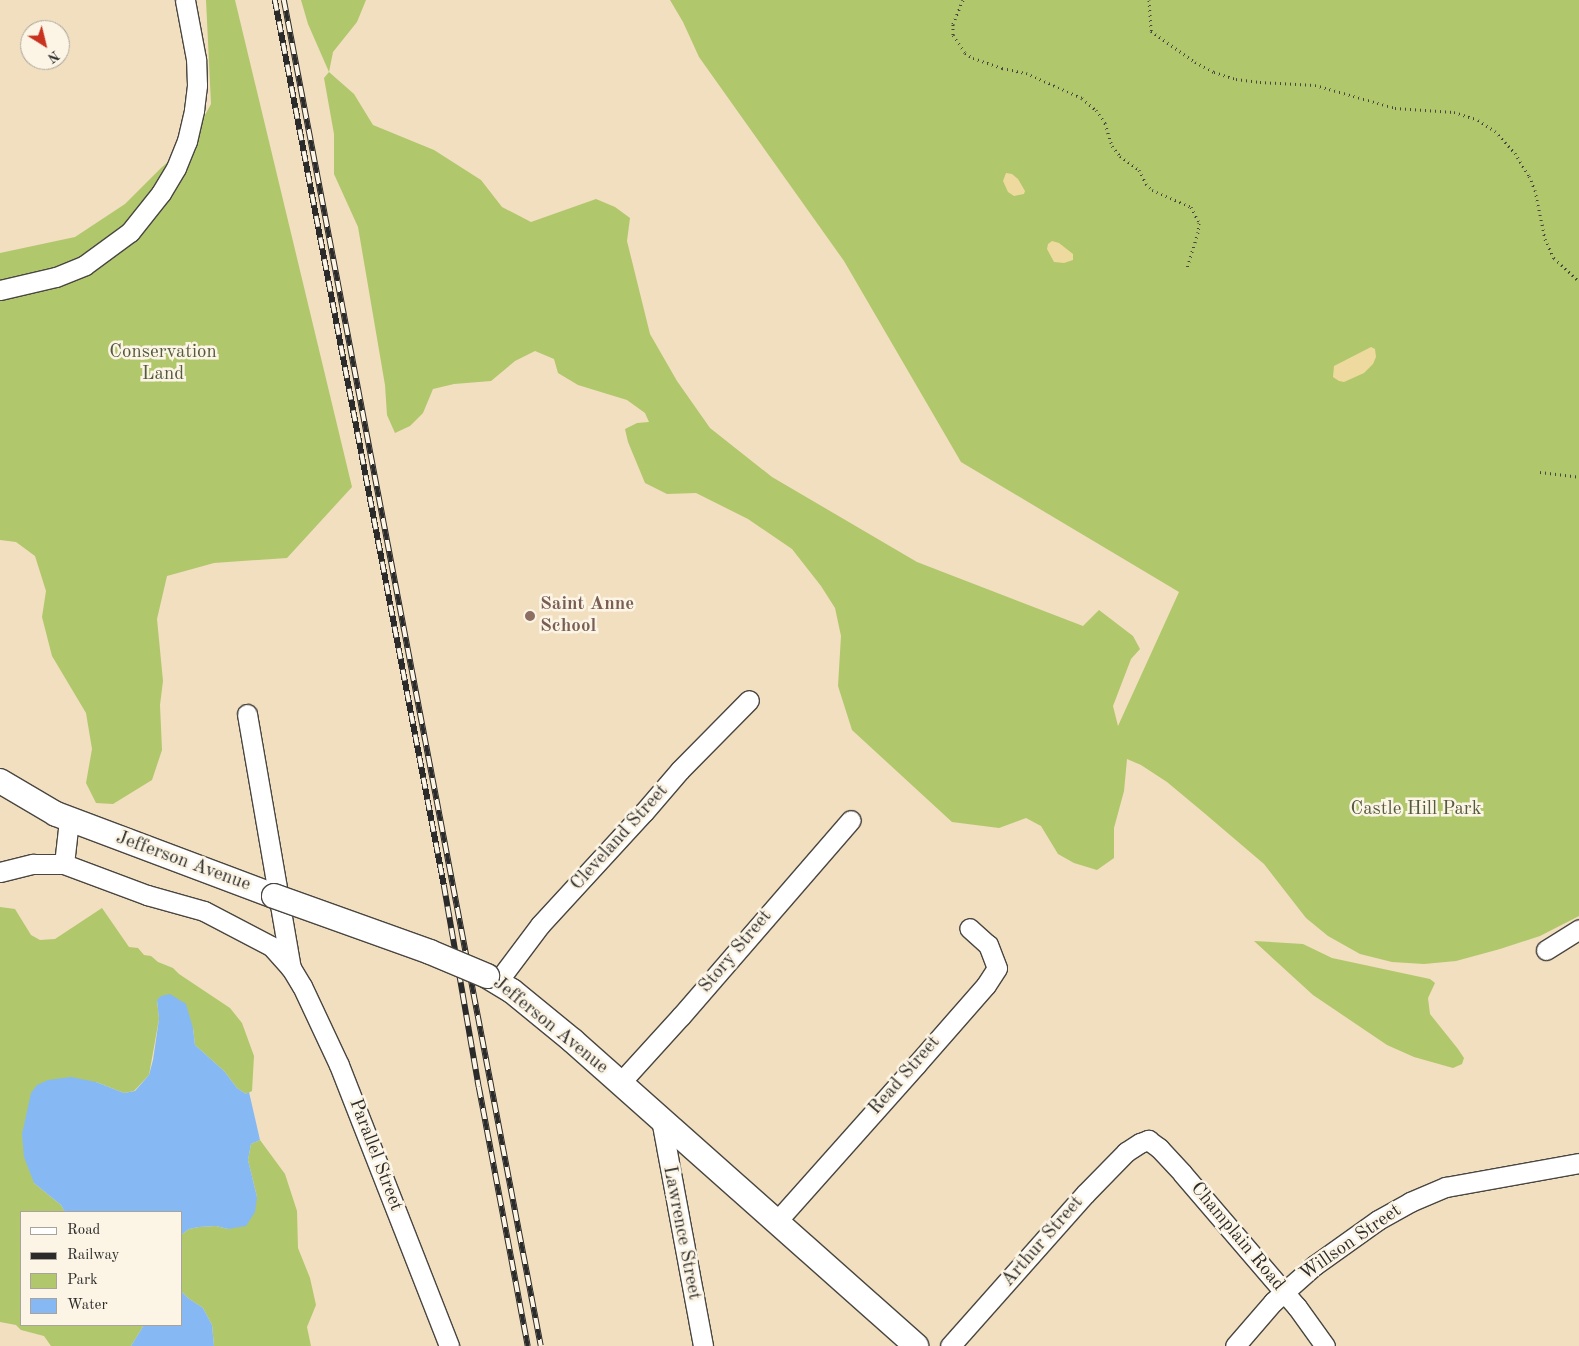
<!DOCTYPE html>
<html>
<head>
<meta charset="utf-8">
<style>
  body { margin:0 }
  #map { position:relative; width:1579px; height:1346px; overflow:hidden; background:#f1dfbf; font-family:"Old Standard TT",serif }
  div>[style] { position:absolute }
  .green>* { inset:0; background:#b0c76c }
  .sand>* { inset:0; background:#eeda9e }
  .water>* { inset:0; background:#86b9f3 }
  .path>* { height:3px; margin-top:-1.5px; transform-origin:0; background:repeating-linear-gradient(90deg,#494641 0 1px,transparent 0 5px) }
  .roads { filter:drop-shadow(1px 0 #494641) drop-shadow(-1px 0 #494641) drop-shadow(0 1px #494641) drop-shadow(0 -1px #494641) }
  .minor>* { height:19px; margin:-9.5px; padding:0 9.5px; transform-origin:9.5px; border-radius:9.5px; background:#fff }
  .major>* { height:24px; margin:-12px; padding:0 12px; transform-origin:12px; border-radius:12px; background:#fff }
  .rail>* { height:5.5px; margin-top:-2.75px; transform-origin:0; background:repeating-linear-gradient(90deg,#fcf5e5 0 11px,#2b2b2b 0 22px); box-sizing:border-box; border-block:1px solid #2b2b2b }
  .bridges { filter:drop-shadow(1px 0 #494641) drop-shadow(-1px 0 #494641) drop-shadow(0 1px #494641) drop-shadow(0 -1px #494641) }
  .major-bridge>* { height:24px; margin:-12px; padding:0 12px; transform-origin:12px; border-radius:12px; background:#fff }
  .dots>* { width:14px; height:14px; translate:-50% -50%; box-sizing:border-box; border:2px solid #fcf5e5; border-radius:50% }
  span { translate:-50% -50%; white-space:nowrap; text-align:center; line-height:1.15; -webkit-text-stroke:5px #fcf5e5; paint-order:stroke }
  .park-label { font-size:19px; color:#535a3e }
  .education-label { font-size:19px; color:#785e54; font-weight:700 }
  .left { translate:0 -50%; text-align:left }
  .street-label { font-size:19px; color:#2b2b2b }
  .legend { position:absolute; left:20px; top:1211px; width:162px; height:115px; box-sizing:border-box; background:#fcf5e5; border:1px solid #a8a49b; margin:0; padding:6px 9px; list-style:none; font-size:15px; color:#2b2b2b }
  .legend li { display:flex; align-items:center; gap:10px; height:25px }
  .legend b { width:25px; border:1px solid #a8a49b }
  .north { position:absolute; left:20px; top:20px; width:50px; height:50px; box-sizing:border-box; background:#fcf5e5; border:1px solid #a8a49b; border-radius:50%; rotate:144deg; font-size:14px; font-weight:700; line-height:20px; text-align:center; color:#2b2b2b }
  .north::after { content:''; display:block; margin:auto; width:18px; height:22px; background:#c8321e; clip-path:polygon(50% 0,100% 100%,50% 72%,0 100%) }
</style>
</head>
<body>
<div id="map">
  <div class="green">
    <i style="clip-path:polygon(206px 0,235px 0,352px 487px,287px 558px,214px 563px,167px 576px,157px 619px,163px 681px,160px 705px,162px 750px,152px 780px,113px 804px,96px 803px,86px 783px,92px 749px,86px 713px,52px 656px,42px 617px,46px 591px,35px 556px,16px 542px,0 540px,0 253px,75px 237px,125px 204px,162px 167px,189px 144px,211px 104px)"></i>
    <i style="clip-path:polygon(301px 0,366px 0,357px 22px,333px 52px,329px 72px,354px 94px,373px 125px,434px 150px,481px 180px,502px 207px,531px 222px,596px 199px,615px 207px,630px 218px,627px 241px,650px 334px,677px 381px,710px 428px,772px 477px,917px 562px,1083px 626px,1099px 610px,1133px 636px,1140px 649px,1131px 659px,1113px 706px,1118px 726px,1179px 592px,961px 462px,844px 261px,699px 57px,683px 22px,670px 0,1579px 0,1579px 916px,1540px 936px,1500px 949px,1456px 961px,1424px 964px,1392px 962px,1360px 954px,1328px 936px,1306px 918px,1264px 864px,1203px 812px,1167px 782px,1141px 765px,1127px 759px,1124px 791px,1114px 828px,1114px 858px,1097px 870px,1074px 863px,1058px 854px,1041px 826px,1026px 818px,999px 828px,952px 822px,852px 730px,838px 686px,841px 636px,835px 608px,821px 586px,792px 549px,748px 519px,696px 493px,667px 494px,645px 483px,628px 442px,625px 429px,637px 423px,649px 422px,645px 413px,627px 400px,578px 385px,558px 373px,554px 359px,535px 351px,515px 361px,491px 381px,454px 384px,433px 389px,423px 413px,410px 426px,395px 433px,387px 415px,385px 385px,358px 227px,334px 174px,334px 134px,324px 78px,329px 72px,308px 24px)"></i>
    <i style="clip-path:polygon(0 907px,15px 909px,31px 935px,40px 940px,55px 939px,102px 908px,129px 947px,138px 948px,144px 955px,151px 956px,158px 962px,173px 968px,179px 974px,230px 1008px,242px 1023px,254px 1056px,252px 1091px,246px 1094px,237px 1088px,224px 1071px,195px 1045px,193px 1028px,157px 1000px,159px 1019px,149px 1075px,134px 1091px,124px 1093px,96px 1082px,34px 1183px,61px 1205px,65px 1212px,21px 1212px,21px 1325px,144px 1325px,131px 1346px,51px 1346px,44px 1336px,21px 1330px,16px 1325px,0 1322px)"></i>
    <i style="clip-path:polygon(1254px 941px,1303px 944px,1332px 958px,1430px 979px,1435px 983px,1428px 998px,1430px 1014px,1458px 1049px,1464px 1058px,1462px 1064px,1453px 1068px,1414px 1057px,1387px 1045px,1313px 995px)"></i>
    <i style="clip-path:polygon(260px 1140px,285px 1174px,297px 1211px,298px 1248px,310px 1278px,316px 1305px,307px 1327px,311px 1346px,214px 1346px,212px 1325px,203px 1308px,188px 1298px,181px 1291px,181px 1235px,189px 1229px,199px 1227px,216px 1226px,228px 1229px,257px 1197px,248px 1160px,251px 1144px)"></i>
  </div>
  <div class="sand">
    <i style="clip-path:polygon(1006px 173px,1012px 174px,1018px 179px,1025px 191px,1024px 194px,1014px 196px,1008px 192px,1003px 181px)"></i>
    <i style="clip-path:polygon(1052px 241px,1059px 243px,1073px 254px,1073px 260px,1064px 263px,1054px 262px,1047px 249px,1048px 244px)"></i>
    <i style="clip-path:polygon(1371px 347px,1375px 349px,1376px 357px,1373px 364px,1364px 373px,1344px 382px,1339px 381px,1333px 377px,1334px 366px)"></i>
  </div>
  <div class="water">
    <i style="clip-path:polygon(170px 994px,186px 1004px,193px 1028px,195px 1045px,224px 1071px,237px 1088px,246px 1094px,249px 1092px,260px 1140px,251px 1144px,248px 1160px,257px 1197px,255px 1212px,246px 1226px,228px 1229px,216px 1226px,199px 1227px,189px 1229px,181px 1235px,181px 1212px,65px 1212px,61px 1205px,34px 1183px,24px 1157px,22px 1134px,31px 1093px,37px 1085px,48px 1080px,71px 1077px,96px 1082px,124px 1093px,135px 1091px,149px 1075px,153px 1060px,159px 1019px,157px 1000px,161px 996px)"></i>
    <i style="clip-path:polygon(181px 1291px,188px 1298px,203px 1308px,212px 1325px,214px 1346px,131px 1346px,144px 1325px,181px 1325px)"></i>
  </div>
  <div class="path">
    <i style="left:963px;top:0;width:26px;rotate:113deg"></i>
    <i style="left:953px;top:24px;width:11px;rotate:90deg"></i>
    <i style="left:953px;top:35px;width:22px;rotate:56deg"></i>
    <i style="left:965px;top:53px;width:9px;rotate:32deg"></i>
    <i style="left:973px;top:58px;width:31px;rotate:19deg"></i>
    <i style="left:1002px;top:68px;width:25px;rotate:12deg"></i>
    <i style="left:1026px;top:73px;width:61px;rotate:24.1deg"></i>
    <i style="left:1082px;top:98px;width:18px;rotate:41deg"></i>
    <i style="left:1096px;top:110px;width:16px;rotate:55deg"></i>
    <i style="left:1105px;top:123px;width:24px;rotate:73deg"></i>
    <i style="left:1112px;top:146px;width:13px;rotate:51deg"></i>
    <i style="left:1120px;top:156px;width:24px;rotate:36deg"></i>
    <i style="left:1139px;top:170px;width:16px;rotate:63deg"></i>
    <i style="left:1146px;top:184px;width:8px;rotate:45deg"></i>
    <i style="left:1152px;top:190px;width:43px;rotate:23.6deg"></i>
    <i style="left:1191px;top:207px;width:18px;rotate:63deg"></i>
    <i style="left:1199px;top:223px;width:9px;rotate:96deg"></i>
    <i style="left:1198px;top:232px;width:38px;rotate:107deg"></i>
    <i style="left:1149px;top:0;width:31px;rotate:86deg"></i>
    <i style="left:1151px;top:31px;width:54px;rotate:35.2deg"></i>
    <i style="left:1195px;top:62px;width:21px;rotate:28deg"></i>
    <i style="left:1214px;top:72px;width:23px;rotate:18deg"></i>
    <i style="left:1236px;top:79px;width:24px;rotate:7deg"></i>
    <i style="left:1260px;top:82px;width:55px;rotate:3.1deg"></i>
    <i style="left:1315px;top:85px;width:83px;rotate:16deg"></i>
    <i style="left:1395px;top:108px;width:59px;rotate:3.9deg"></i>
    <i style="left:1454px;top:112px;width:25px;rotate:18deg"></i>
    <i style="left:1478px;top:120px;width:20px;rotate:33deg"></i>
    <i style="left:1495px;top:131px;width:30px;rotate:48deg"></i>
    <i style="left:1515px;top:153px;width:27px;rotate:59deg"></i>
    <i style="left:1529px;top:176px;width:15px;rotate:67deg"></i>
    <i style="left:1535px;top:190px;width:50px;rotate:78.5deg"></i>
    <i style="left:1545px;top:239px;width:21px;rotate:65deg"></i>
    <i style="left:1554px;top:258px;width:34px;rotate:43deg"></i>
    <i style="left:1540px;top:472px;width:39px;rotate:7deg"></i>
  </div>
  <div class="roads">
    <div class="minor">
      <i style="left:0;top:290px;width:57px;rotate:-13.1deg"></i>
      <i style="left:56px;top:277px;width:31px;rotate:-22deg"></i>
      <i style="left:85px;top:265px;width:56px;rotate:-36.3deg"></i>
      <i style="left:130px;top:232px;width:50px;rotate:-51.5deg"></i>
      <i style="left:161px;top:193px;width:29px;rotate:-59deg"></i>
      <i style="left:176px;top:168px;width:29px;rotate:-68deg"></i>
      <i style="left:187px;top:141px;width:32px;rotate:-77deg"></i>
      <i style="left:194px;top:110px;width:25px;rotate:-83deg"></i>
      <i style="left:197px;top:85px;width:26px;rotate:-92deg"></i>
      <i style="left:196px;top:59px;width:60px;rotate:-100.6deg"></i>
      <i style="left:247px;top:714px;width:258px;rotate:80.2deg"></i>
      <i style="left:64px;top:864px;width:44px;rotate:-83.5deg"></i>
      <i style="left:0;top:872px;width:34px;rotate:-14deg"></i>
      <i style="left:33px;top:864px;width:31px"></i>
      <i style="left:64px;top:864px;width:89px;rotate:20.5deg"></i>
      <i style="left:147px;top:895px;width:59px;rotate:15.7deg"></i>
      <i style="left:204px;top:911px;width:76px;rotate:27.6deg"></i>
      <i style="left:271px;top:946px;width:30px;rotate:48deg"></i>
      <i style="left:291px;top:968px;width:21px;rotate:59deg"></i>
      <i style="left:302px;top:986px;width:87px;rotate:64.9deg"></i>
      <i style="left:339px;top:1065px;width:302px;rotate:68.6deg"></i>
      <i style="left:1546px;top:950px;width:39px;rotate:-32deg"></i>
      <i style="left:498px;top:981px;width:70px;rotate:-53.1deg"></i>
      <i style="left:540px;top:925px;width:154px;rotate:-47.4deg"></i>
      <i style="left:644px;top:812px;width:55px;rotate:-49.4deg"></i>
      <i style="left:680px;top:770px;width:98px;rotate:-45.4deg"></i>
      <i style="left:620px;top:1083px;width:91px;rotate:-47.7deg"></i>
      <i style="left:681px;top:1016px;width:259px;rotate:-49.1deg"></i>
      <i style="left:661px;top:1119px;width:231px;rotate:79.5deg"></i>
      <i style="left:777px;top:1221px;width:209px;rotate:-48.3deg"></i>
      <i style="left:916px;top:1065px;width:106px;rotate:-48.8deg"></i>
      <i style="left:986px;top:985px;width:20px;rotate:-57deg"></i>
      <i style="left:997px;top:968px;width:25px;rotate:-111deg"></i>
      <i style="left:988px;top:945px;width:25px;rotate:-138deg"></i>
      <i style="left:950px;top:1346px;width:203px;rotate:-48.4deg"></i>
      <i style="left:1085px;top:1194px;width:59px;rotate:-45.7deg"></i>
      <i style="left:1126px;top:1152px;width:17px;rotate:-33deg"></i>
      <i style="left:1140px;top:1143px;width:9px;rotate:-21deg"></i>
      <i style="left:1148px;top:1140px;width:14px;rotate:36deg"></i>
      <i style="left:1159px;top:1148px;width:34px;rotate:47deg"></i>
      <i style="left:1182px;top:1173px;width:177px;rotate:49.4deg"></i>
      <i style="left:1297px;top:1307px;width:48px;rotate:54.3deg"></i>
      <i style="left:1235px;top:1346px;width:58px;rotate:-49.2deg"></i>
      <i style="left:1273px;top:1302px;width:56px;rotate:-41.4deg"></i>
      <i style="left:1315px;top:1265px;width:77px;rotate:-35.5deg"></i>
      <i style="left:1378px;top:1220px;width:37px;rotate:-29deg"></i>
      <i style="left:1410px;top:1202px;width:39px;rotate:-23deg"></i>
      <i style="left:1446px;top:1187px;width:135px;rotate:-10.2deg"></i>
    </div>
    <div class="major">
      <i style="left:0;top:781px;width:65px;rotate:30.5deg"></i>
      <i style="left:56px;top:814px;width:233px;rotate:20.6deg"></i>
      <i style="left:487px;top:976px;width:29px;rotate:31deg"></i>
      <i style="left:512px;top:991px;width:79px;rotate:39.3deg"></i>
      <i style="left:573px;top:1041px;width:459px;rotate:41.6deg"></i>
    </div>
  </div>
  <div class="rail">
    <i style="left:275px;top:0;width:901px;rotate:79.19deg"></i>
    <i style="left:444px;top:885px;width:205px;rotate:80.2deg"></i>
    <i style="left:479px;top:1087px;width:264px;rotate:79.3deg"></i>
    <i style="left:284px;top:0;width:1370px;rotate:79.19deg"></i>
  </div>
  <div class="bridges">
    <div class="major-bridge">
      <i style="left:274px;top:896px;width:166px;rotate:19.7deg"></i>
      <i style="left:430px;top:952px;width:62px;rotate:22.8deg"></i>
    </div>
  </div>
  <div class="dots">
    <i style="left:530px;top:616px;background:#8d6e63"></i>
  </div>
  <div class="park-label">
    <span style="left:163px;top:364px">Conservation<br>Land</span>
    <span style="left:1416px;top:810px">Castle Hill Park</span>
  </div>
  <div class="education-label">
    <span class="left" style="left:540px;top:616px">Saint Anne<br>School</span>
  </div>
  <div class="street-label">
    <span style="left:620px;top:838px;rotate:-48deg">Cleveland Street</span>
    <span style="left:183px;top:862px;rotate:20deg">Jefferson Avenue</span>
    <span style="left:736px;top:952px;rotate:-50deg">Story Street</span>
    <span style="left:550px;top:1026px;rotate:39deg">Jefferson Avenue</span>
    <span style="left:905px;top:1076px;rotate:-49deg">Read Street</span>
    <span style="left:375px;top:1155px;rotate:69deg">Parallel Street</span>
    <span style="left:681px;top:1233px;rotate:79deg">Lawrence Street</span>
    <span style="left:1237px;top:1237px;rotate:50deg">Champlain Road</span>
    <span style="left:1043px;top:1242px;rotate:-49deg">Arthur Street</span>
    <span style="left:1351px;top:1243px;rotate:-35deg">Willson Street</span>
  </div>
  <ul class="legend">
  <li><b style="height:6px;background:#fff"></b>Road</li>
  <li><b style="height:6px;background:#2b2b2b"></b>Railway</li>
  <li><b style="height:14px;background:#b0c76c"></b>Park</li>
  <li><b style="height:14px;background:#86b9f3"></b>Water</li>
  </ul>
  <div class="north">N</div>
</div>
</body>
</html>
